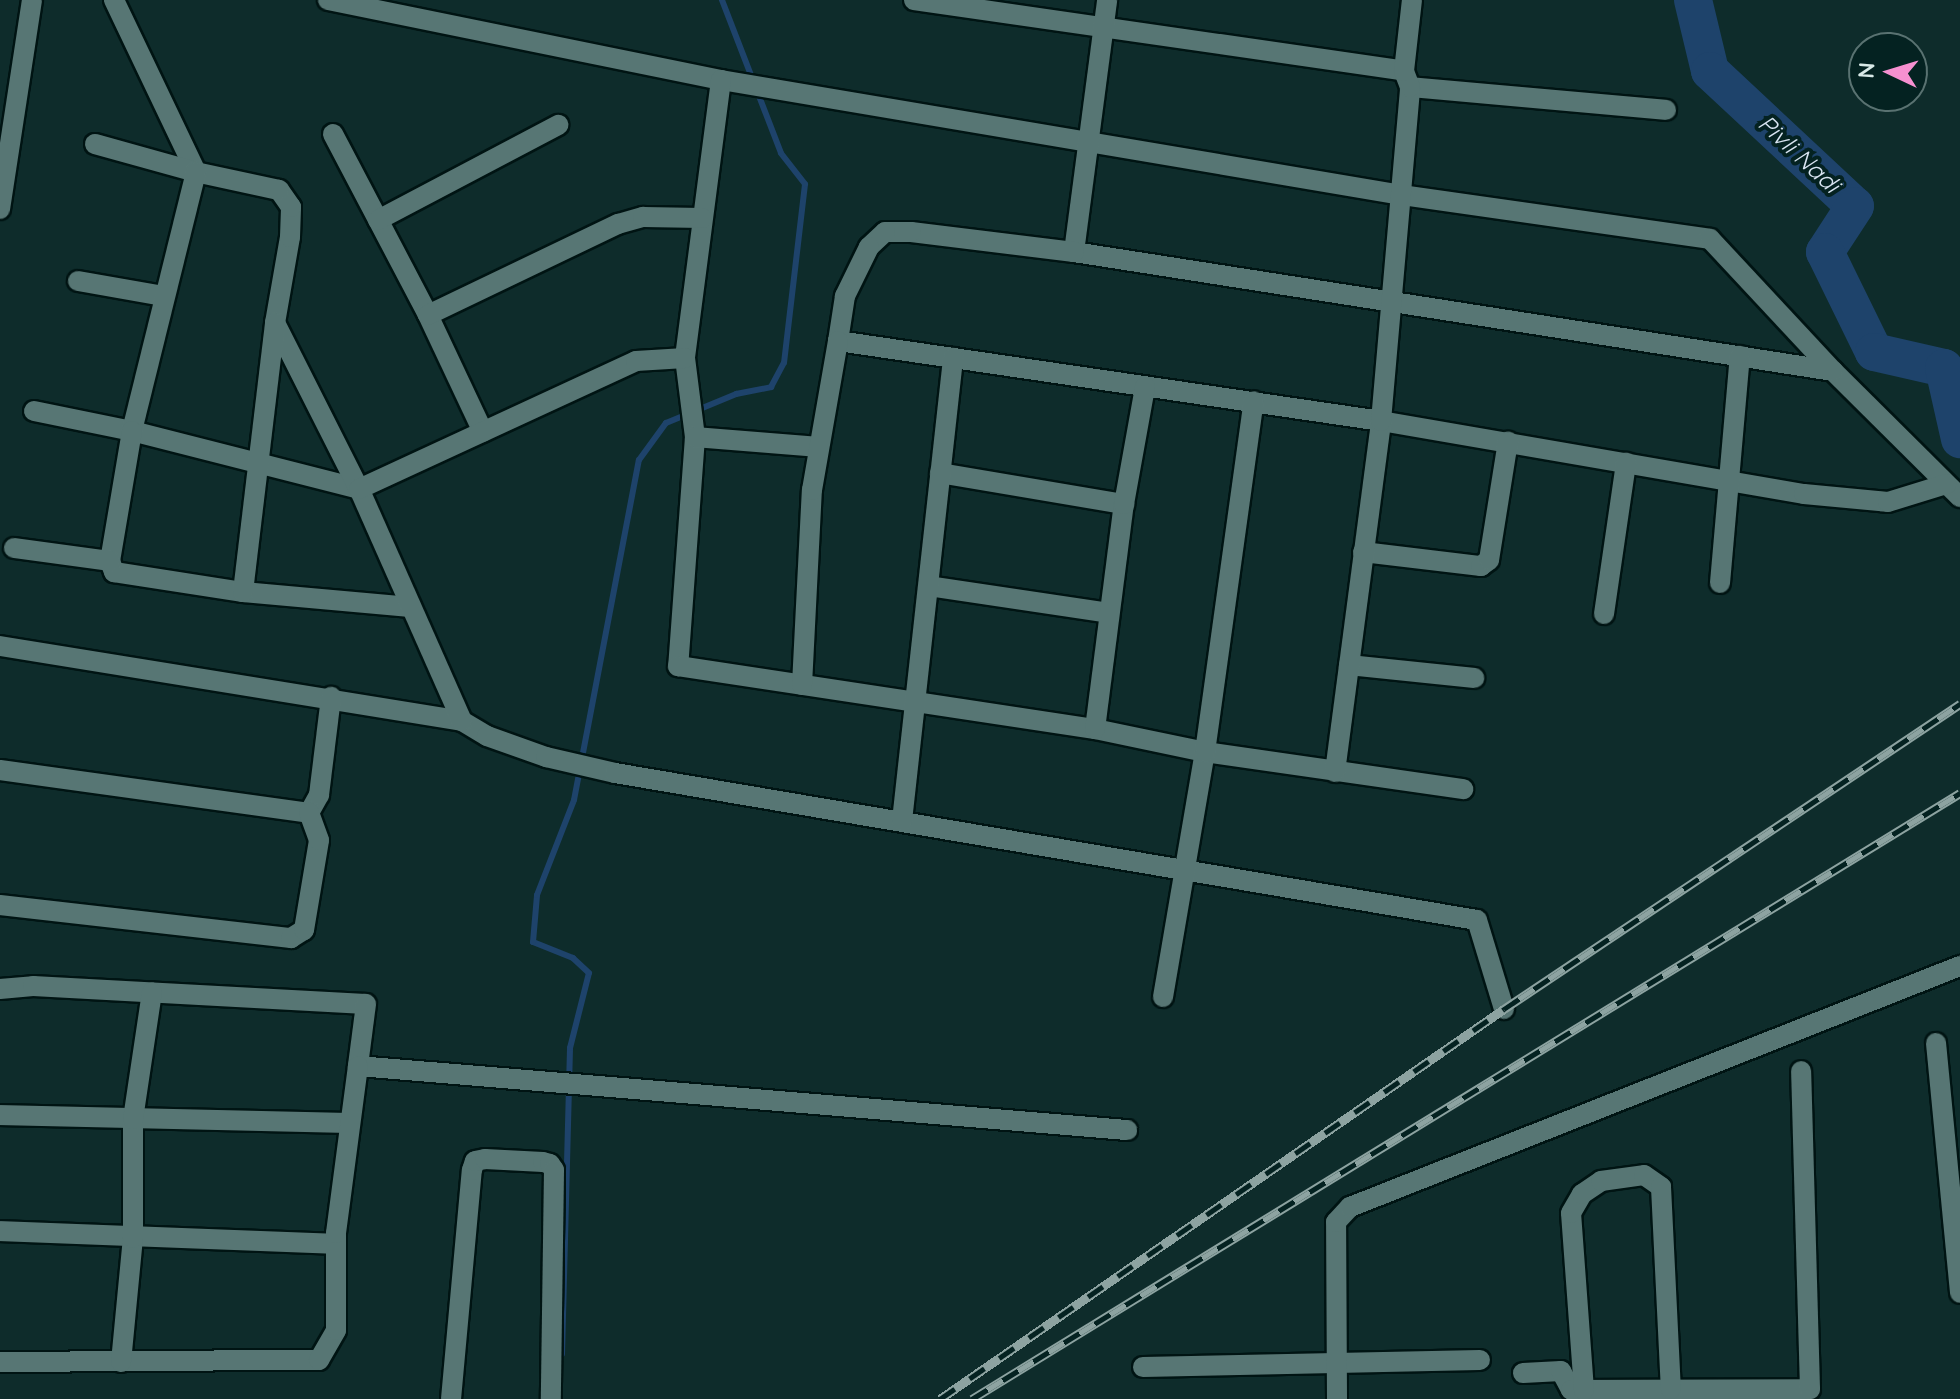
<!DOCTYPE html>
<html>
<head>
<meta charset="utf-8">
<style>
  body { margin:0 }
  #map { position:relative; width:1960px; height:1399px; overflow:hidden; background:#0e2c2b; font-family:Quicksand,sans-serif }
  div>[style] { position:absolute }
  .stream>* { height:6px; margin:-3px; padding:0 3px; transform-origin:3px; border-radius:3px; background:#1e436b }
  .river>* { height:38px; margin:-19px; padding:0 19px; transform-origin:19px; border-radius:19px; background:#1e436b }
  .roads { filter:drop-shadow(2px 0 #001413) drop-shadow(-2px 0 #001413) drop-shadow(0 2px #001413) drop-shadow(0 -2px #001413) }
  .street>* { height:20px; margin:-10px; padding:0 10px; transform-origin:10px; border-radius:10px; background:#577674 }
  .rail>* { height:9px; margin-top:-4.5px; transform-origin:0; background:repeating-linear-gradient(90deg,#042221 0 18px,#8da3a1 0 36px); box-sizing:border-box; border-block:2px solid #8da3a1 }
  span { translate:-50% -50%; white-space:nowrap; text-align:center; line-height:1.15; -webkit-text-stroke:8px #042221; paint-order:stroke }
  .water-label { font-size:24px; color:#d9e5f2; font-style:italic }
  .north { position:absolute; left:1848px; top:32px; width:80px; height:80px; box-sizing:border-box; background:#042221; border:2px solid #597271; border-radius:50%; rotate:274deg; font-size:22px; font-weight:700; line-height:32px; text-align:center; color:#d9eae8 }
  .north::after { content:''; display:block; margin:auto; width:28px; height:36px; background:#f690d0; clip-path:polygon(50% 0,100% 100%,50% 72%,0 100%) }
</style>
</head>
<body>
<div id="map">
  <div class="stream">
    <i style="left:562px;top:1354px;width:306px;rotate:-88.5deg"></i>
    <i style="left:570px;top:1048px;width:77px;rotate:-75.8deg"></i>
    <i style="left:589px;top:973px;width:22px;rotate:-137deg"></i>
    <i style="left:573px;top:958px;width:43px;rotate:-158.2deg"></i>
    <i style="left:533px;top:942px;width:47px;rotate:-85.1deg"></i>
    <i style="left:537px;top:895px;width:102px;rotate:-68.7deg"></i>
    <i style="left:574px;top:800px;width:346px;rotate:-79.2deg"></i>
    <i style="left:639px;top:460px;width:46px;rotate:-53.9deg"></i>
    <i style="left:666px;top:423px;width:76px;rotate:-22.5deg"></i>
    <i style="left:736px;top:394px;width:36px;rotate:-11deg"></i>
    <i style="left:771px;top:387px;width:27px;rotate:-62deg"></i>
    <i style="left:784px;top:363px;width:180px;rotate:-83.3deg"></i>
    <i style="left:805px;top:184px;width:39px;rotate:-128deg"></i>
    <i style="left:781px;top:153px;width:164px;rotate:-111.1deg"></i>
  </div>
  <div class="river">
    <i style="left:1693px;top:0;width:73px;rotate:76.5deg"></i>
    <i style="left:1710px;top:71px;width:198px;rotate:43deg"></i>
    <i style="left:1855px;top:206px;width:55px;rotate:123.1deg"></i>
    <i style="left:1825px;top:252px;width:111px;rotate:63.9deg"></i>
    <i style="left:1874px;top:352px;width:72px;rotate:12.9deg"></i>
    <i style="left:1944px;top:368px;width:73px;rotate:77.3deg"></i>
  </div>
  <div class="roads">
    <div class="street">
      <i style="left:114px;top:0;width:191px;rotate:64.5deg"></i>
      <i style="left:328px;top:0;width:401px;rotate:11.5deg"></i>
      <i style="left:721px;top:80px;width:691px;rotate:9.59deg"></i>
      <i style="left:1402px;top:195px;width:311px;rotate:8.1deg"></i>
      <i style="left:1710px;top:239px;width:180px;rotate:47deg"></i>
      <i style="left:1833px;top:371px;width:179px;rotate:44.8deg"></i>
      <i style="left:914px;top:0;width:495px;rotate:8.2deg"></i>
      <i style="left:721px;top:80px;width:280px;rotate:97.4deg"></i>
      <i style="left:685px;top:358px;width:80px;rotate:82.8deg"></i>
      <i style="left:695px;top:437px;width:230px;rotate:94.2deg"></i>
      <i style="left:678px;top:666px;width:422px;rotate:8.6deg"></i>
      <i style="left:1095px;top:729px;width:112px;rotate:11.8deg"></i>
      <i style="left:1205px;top:752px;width:261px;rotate:8.2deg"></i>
      <i style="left:1410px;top:87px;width:257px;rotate:5.1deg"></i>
      <i style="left:333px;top:134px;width:204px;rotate:62.3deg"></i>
      <i style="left:428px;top:315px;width:129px;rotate:64.8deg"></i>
      <i style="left:95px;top:144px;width:105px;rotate:15.5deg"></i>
      <i style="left:0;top:209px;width:211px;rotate:-81.3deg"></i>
      <i style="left:378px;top:220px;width:204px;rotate:-27.8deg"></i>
      <i style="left:1074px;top:252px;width:254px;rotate:-82.5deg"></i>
      <i style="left:78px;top:281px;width:86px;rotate:10deg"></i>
      <i style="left:428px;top:315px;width:211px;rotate:-25.6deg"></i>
      <i style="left:618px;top:224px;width:26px;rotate:-16deg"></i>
      <i style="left:643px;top:217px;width:59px;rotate:1deg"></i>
      <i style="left:1833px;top:371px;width:768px;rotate:-171.09deg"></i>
      <i style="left:1074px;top:252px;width:164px;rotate:-173deg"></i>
      <i style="left:911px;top:232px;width:26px;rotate:180deg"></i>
      <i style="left:885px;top:232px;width:22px;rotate:137deg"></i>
      <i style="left:869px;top:247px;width:55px;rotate:116.1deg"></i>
      <i style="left:845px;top:296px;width:46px;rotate:98.8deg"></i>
      <i style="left:838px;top:341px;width:549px;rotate:8.38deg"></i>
      <i style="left:1381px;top:421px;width:429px;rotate:9.8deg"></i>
      <i style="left:1804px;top:494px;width:84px;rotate:5.4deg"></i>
      <i style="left:1888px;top:502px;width:61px;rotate:-17.2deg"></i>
      <i style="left:34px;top:411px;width:100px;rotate:11.5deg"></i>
      <i style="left:132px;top:431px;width:234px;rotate:14.3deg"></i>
      <i style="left:359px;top:489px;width:186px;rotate:-116.8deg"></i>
      <i style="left:275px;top:323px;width:87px;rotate:-80.1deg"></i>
      <i style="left:290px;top:237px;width:30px;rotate:-88deg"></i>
      <i style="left:291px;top:207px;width:21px;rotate:-125deg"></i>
      <i style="left:279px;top:190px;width:85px;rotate:-167.8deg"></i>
      <i style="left:196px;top:172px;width:267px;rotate:103.9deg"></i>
      <i style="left:132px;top:431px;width:132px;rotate:99.6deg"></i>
      <i style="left:110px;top:561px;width:12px;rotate:70deg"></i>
      <i style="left:114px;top:572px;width:131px;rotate:8.8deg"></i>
      <i style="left:243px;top:592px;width:168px;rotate:5.1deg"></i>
      <i style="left:695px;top:437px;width:124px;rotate:4.6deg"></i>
      <i style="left:940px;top:473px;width:187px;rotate:9.6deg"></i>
      <i style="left:14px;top:548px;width:97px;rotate:7.7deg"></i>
      <i style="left:1363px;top:552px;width:119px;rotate:6.8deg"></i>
      <i style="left:1481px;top:566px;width:10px;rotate:-37deg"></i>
      <i style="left:1489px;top:560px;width:120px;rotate:-80.9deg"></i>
      <i style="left:1720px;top:583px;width:228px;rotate:-85deg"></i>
      <i style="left:929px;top:586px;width:182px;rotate:8.5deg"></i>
      <i style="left:243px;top:592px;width:271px;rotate:-83.2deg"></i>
      <i style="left:1604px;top:614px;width:153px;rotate:-81.7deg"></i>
      <i style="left:0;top:646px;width:468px;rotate:9.2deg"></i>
      <i style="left:462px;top:721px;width:29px;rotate:31deg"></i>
      <i style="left:487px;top:736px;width:63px;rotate:19.6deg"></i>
      <i style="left:546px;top:757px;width:71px;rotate:13.1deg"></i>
      <i style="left:615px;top:773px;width:874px;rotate:9.68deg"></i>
      <i style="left:1477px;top:920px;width:93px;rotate:73.1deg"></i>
      <i style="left:1349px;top:665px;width:126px;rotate:5.9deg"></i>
      <i style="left:802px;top:685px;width:195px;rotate:-87.1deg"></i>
      <i style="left:812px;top:490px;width:151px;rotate:-80.1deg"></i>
      <i style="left:462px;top:721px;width:254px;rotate:-113.9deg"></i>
      <i style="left:359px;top:489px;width:305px;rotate:-24.8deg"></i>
      <i style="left:636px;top:361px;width:49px;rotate:-3.5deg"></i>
      <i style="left:1095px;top:729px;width:227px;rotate:-82.7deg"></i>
      <i style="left:1124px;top:504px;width:119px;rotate:-79.8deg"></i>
      <i style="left:0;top:770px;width:312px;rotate:7.9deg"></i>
      <i style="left:309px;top:813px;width:21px;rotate:-61deg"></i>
      <i style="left:319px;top:795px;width:99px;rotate:-83deg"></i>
      <i style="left:1335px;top:772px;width:354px;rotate:-82.5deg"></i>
      <i style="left:1381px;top:421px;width:335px;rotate:-85deg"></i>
      <i style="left:1410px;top:87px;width:17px;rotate:-111deg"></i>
      <i style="left:1404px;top:71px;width:71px;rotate:-83.6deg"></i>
      <i style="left:902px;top:821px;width:466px;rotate:-83.7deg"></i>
      <i style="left:0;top:905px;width:293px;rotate:6.5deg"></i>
      <i style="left:291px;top:938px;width:15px;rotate:-32deg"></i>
      <i style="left:304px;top:930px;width:91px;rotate:-80.5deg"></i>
      <i style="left:319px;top:840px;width:29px;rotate:-110deg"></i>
      <i style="left:0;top:989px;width:33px;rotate:-5deg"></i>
      <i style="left:33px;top:986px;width:333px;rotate:3.1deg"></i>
      <i style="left:366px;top:1004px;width:63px;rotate:97.4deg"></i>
      <i style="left:358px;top:1066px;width:772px;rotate:4.76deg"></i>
      <i style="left:1163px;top:997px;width:249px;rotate:-80.3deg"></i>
      <i style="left:1205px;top:752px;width:354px;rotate:-82.1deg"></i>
      <i style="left:1936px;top:1043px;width:251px;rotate:84.5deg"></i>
      <i style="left:0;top:1115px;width:350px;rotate:1.3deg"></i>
      <i style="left:0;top:1231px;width:336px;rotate:2.2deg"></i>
      <i style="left:0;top:1362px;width:319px;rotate:-0.4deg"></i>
      <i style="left:319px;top:1360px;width:34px;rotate:-60deg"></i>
      <i style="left:336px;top:1330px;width:97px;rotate:-90deg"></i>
      <i style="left:336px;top:1233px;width:168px;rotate:-82.5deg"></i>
      <i style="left:121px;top:1362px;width:125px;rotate:-84.5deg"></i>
      <i style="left:133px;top:1238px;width:119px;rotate:-90deg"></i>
      <i style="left:133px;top:1119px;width:128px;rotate:-81.5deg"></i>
      <i style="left:1143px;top:1367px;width:337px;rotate:-1.2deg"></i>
      <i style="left:1523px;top:1373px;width:38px;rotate:-3deg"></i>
      <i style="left:1561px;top:1371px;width:21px;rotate:62deg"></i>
      <i style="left:1571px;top:1390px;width:239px;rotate:-0.2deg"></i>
      <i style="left:1810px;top:1389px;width:318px;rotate:-91.6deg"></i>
      <i style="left:1584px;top:1390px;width:177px;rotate:-94.2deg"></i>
      <i style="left:1571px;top:1213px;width:22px;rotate:-60deg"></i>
      <i style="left:1582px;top:1194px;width:23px;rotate:-34deg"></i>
      <i style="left:1601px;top:1181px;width:43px;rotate:-7.9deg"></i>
      <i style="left:1644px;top:1175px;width:21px;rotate:35deg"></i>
      <i style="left:1661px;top:1187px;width:202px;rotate:87.2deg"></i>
      <i style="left:451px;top:1399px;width:230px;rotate:-84.8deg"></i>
      <i style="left:472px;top:1170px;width:9px;rotate:-72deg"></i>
      <i style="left:475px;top:1161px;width:10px;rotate:-11deg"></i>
      <i style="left:485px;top:1159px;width:58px;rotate:3deg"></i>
      <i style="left:543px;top:1162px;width:7px;rotate:16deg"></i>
      <i style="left:550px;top:1164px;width:7px;rotate:56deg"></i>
      <i style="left:554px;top:1170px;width:229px;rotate:90.8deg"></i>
      <i style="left:1337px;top:1399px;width:177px;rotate:-90.3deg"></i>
      <i style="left:1336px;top:1222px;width:21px;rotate:-47deg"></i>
      <i style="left:1350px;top:1207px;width:656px;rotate:-21.56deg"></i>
    </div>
  </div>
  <div class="rail">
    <i style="left:940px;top:1399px;width:686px;rotate:-34.66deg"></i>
    <i style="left:1504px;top:1009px;width:549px;rotate:-33.78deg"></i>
    <i style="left:972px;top:1399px;width:1159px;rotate:-31.52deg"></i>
  </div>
  <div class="water-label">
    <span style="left:1799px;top:154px;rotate:43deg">Pivli Nadi</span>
  </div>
  <div class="north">N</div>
</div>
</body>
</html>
